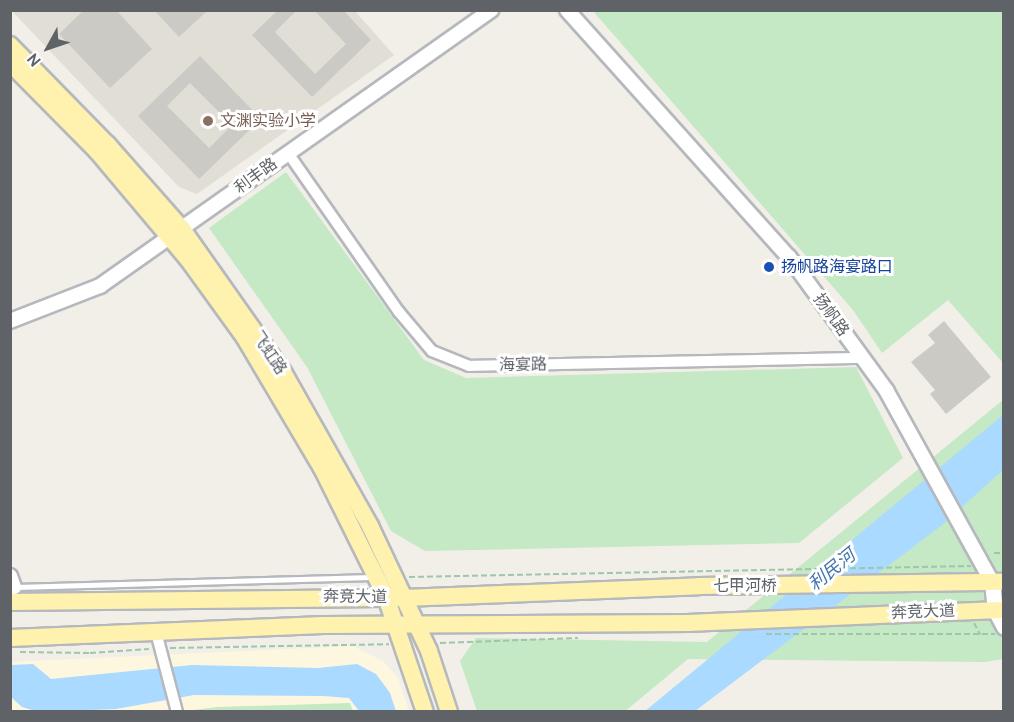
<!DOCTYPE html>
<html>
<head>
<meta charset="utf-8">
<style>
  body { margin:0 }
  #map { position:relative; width:1014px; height:722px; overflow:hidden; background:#f1efe8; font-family:Cabin,"Noto Sans SC",sans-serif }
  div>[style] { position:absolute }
  .commercial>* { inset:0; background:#fef7e0 }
  .education>* { inset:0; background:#e1ded6 }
  .green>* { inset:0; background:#c5e8c5 }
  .water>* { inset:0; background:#aadaff }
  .building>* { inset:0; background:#cccac5 }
  .path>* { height:2px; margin-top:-1px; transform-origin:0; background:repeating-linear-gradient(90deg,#9cc7a9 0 6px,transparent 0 9px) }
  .roads { filter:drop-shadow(2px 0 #b5b8bc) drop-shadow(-2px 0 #b5b8bc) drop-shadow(0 2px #b5b8bc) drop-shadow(0 -2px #b5b8bc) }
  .service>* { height:5px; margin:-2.5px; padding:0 2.5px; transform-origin:2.5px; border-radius:2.5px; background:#fff }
  .minor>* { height:10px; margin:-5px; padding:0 5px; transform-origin:5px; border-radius:5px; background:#fff }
  .tertiary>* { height:14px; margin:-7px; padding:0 7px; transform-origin:7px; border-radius:7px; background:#fff }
  .secondary>* { height:15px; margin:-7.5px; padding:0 7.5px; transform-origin:7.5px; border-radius:7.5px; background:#fff }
  .primary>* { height:16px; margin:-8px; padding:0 8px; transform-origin:8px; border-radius:8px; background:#fff2af }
  .dots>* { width:16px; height:16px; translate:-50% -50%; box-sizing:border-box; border:3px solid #fff; border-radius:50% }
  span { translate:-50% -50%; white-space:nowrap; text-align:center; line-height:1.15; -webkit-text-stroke:6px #fff; paint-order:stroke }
  .education-label { font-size:16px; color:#785e54 }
  .left { translate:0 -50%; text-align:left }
  .street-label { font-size:16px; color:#5f6368 }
  .transit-label { font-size:16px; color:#164399 }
  .water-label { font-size:18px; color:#4174aa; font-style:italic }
  .frame { position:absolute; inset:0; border:12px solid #5f6368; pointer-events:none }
  .north { position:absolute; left:18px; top:18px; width:60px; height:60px; -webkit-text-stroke:4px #fff; paint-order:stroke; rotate:230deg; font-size:16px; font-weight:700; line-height:24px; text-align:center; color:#5f6368 }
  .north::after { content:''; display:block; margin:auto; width:21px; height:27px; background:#5f6368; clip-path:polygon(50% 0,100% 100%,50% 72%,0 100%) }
</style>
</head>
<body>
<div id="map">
  <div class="commercial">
    <i style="clip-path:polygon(353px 646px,383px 661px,398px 678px,409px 711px,11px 711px,10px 662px)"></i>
  </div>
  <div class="education">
    <i style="clip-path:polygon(11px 10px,355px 11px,394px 55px,197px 194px,179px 187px)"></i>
  </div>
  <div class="green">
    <i style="clip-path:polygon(593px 11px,1003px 11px,1003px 363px,948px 300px,882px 353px,853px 310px)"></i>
    <i style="clip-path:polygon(286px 172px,424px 360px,466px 378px,856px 367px,903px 458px,799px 543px,425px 551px,391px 531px,307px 367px,209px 228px)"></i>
    <i style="clip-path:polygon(1003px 400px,1003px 659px,985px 662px,688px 659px,624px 712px,477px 711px,460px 661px,476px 638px,707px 642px)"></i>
    <i style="clip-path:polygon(350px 703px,353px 711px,186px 711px,217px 707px)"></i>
  </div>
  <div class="water">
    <i style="clip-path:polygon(1003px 415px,1003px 470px,941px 526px,695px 711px,644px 712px)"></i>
    <i style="clip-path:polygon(33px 664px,51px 679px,192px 665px,318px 668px,357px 664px,376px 674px,390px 693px,396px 711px,359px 711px,349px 698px,323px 696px,194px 695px,116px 709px,39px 712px,22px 707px,11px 697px,11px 665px)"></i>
  </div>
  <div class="building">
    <i style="clip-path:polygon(84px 10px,116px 10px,152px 49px,110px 88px,59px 34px)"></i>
    <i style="clip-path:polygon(154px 10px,208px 10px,179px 37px)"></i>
    <i style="clip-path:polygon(278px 10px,297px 10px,275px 32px,315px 74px,346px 44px,314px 10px,343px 10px,371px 40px,312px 97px,252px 35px)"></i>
    <i style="clip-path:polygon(evenodd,200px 56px,261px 119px,199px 179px,138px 116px,200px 56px,190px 83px,232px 125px,209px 148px,167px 106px,190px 83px)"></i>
    <i style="clip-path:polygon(944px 321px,991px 377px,946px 414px,930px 394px,935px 390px,911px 362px,935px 343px,928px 335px)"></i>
  </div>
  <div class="path">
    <i style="left:994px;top:553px;width:10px"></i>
    <i style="left:409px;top:577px;width:562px;rotate:-1.12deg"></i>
    <i style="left:974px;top:623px;width:13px;rotate:61deg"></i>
    <i style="left:766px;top:634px;width:229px"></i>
    <i style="left:440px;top:643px;width:138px;rotate:-2.1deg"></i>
    <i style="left:170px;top:648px;width:219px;rotate:-1deg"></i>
    <i style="left:20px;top:652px;width:70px;rotate:0.8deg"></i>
    <i style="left:90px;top:653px;width:59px;rotate:-3.9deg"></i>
  </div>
  <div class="roads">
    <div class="service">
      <i style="left:15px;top:587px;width:357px;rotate:-1.6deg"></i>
    </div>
    <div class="minor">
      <i style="left:288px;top:153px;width:194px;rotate:55.1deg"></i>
      <i style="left:399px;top:312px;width:51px;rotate:49.8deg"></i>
      <i style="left:432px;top:351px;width:40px;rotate:22deg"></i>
      <i style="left:469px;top:366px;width:393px;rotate:-1.2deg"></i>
      <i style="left:156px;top:632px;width:83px;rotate:75.3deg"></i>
    </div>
    <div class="tertiary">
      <i style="left:567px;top:10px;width:332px;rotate:48.1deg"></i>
      <i style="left:789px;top:257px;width:165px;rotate:53.9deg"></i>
      <i style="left:886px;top:390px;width:219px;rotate:61.1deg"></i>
      <i style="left:10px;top:321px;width:97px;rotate:-21.3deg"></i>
      <i style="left:100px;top:286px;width:479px;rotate:-35.2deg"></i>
      <i style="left:10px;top:576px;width:12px;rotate:70deg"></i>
    </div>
    <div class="secondary">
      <i style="left:992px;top:582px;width:28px;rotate:84deg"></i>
      <i style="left:995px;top:610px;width:19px;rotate:62deg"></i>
    </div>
    <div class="primary">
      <i style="left:10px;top:45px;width:140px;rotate:45.6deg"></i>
      <i style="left:108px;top:145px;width:112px;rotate:48.6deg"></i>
      <i style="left:182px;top:229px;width:175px;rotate:54.8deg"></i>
      <i style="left:283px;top:372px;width:177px;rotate:60.5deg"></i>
      <i style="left:370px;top:526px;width:138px;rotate:64.7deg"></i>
      <i style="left:429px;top:651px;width:64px;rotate:71.8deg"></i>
      <i style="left:10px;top:63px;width:124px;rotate:45.3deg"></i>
      <i style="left:97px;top:151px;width:141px;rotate:49.9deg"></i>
      <i style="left:188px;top:259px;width:97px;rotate:54.2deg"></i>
      <i style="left:245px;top:338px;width:151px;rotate:59.4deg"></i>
      <i style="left:322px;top:468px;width:144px;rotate:63.6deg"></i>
      <i style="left:386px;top:597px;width:121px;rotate:71.3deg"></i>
      <i style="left:10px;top:602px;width:394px;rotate:-0.6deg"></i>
      <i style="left:404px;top:598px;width:295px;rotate:-2.3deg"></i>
      <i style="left:699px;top:586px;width:305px;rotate:-0.8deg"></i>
      <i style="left:10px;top:638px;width:313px;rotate:-2.4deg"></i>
      <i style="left:323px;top:625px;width:366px;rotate:-0.3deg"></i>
      <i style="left:689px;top:623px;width:315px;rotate:-2.4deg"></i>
    </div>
  </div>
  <div class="dots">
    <i style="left:208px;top:121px;background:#8d6e63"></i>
    <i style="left:769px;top:267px;background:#1a4fb4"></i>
  </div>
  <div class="education-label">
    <span class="left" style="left:220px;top:121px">文渊实验小学</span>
  </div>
  <div class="street-label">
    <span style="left:256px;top:176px;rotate:-36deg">利丰路</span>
    <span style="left:831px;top:315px;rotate:54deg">扬帆路</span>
    <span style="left:269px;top:353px;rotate:56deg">飞虹路</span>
    <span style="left:523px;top:365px;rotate:-1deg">海宴路</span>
    <span style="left:745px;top:586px">七甲河桥</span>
    <span style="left:355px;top:597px;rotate:1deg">奔竞大道</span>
    <span style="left:923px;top:612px;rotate:-2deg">奔竞大道</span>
  </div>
  <div class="transit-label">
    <span class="left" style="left:781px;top:267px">扬帆路海宴路口</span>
  </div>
  <div class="water-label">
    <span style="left:832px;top:570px;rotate:-39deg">利民河</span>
  </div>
  <div class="frame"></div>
  <div class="north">N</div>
</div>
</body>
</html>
